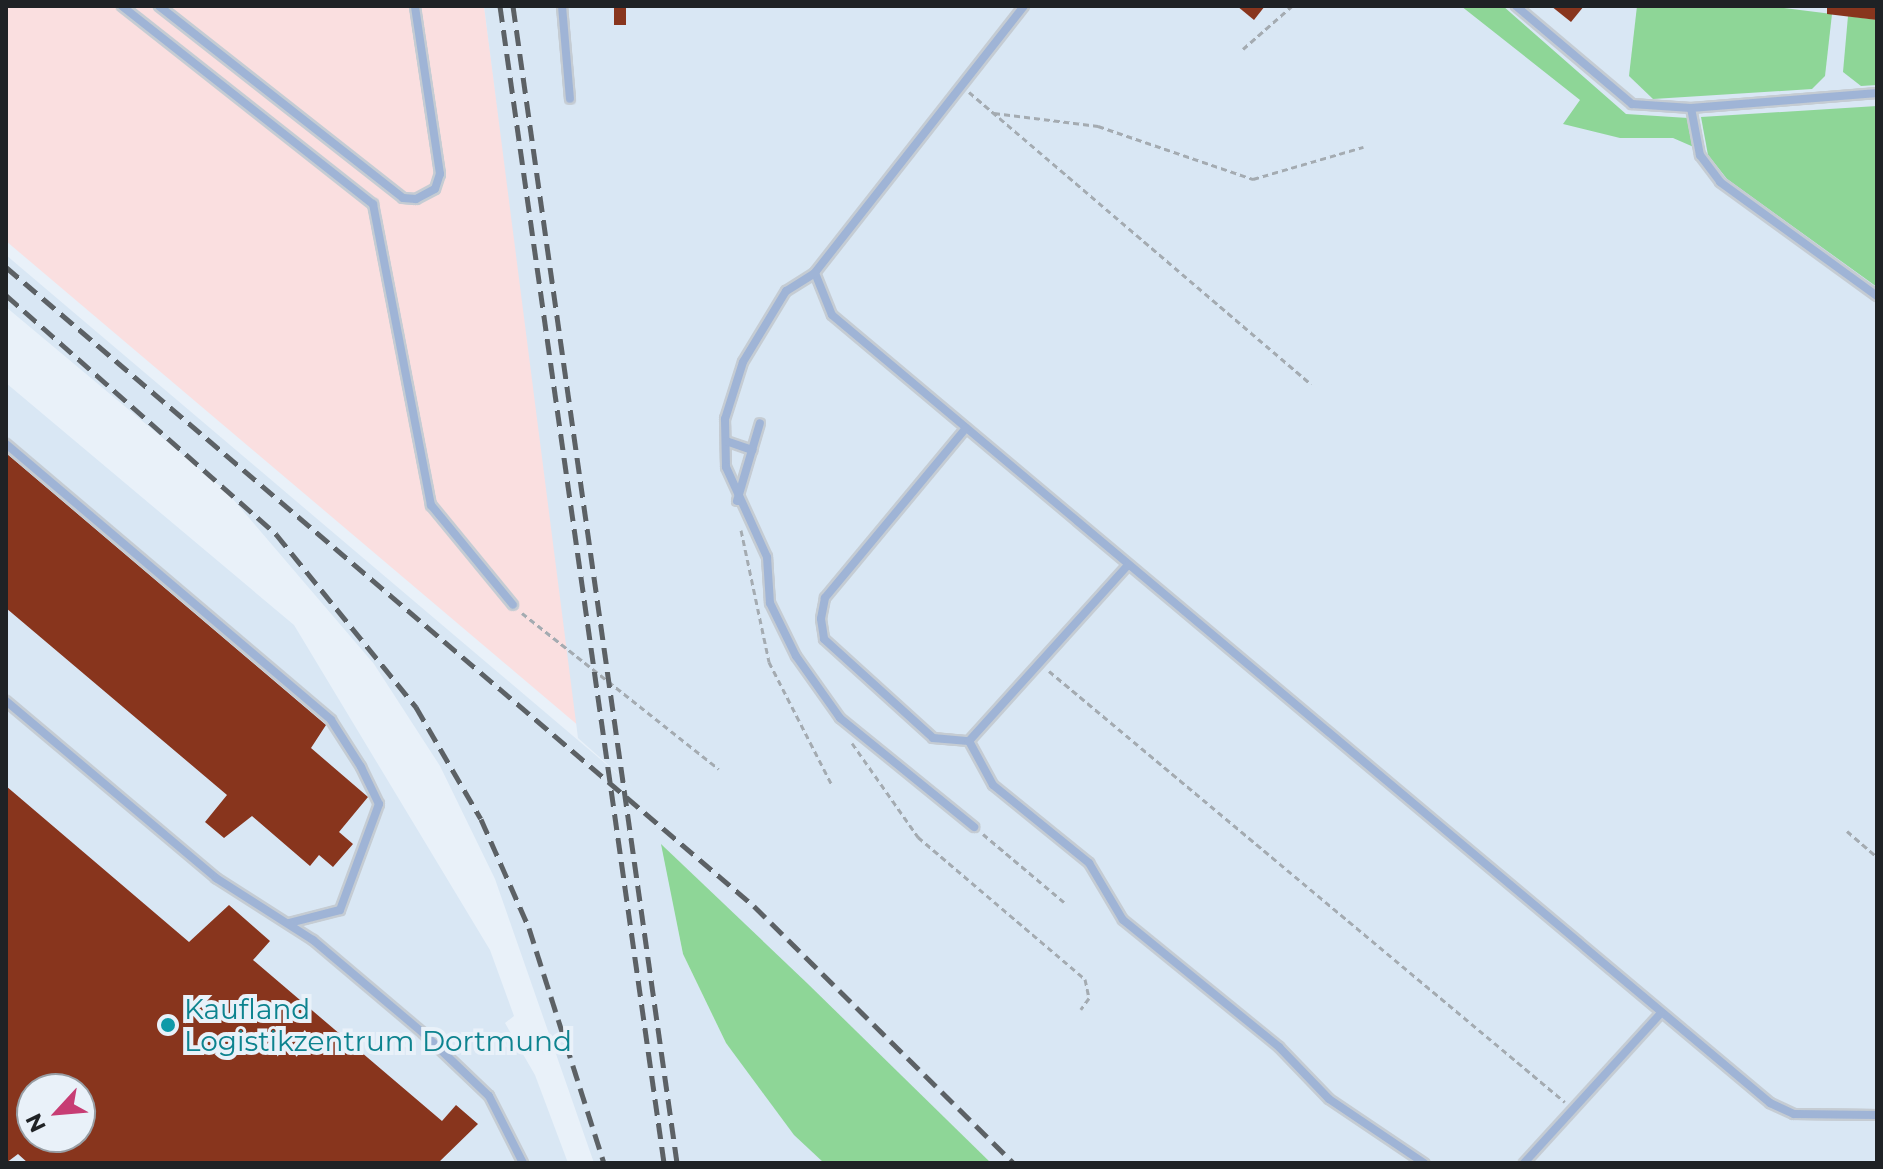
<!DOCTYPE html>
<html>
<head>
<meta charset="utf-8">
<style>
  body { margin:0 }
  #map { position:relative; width:1883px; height:1169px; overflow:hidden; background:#e9f1f9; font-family:Montserrat,sans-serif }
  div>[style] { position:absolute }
  .commercial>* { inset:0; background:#fadfe0 }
  .built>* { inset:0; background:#d9e7f4 }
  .green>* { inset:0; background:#8ed697 }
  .building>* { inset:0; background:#88351d; transform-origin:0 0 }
  .path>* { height:3px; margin-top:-1.5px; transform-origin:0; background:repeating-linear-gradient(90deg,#a4abb1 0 6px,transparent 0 10px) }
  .roads { filter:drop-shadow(2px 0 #c5ccd3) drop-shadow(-2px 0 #c5ccd3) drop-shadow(0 2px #c5ccd3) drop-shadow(0 -2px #c5ccd3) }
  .service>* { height:8px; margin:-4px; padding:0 4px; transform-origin:4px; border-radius:4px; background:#9fb4d6 }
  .rail>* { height:5px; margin-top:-2.5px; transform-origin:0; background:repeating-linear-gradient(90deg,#5c6165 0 16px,transparent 0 24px) }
  .dots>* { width:22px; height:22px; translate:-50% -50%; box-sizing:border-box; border:4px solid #e9f1f9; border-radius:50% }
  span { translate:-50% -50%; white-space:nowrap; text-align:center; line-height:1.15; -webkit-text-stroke:8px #e9f1f9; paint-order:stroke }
  .culture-label { font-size:28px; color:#0d838f }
  .left { translate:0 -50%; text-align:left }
  .frame { position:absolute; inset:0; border:8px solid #1f2225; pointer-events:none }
  .north { position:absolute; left:16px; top:1073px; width:80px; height:80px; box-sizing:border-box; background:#e9f1f9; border:2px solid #989ea4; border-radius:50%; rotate:244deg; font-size:22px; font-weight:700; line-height:32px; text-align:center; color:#1f2225 }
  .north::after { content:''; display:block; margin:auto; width:28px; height:36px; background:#c73d74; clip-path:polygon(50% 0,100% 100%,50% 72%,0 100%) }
</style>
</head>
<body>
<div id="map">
  <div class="commercial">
    <i style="clip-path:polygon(6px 6px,484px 6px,580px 727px,6px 241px)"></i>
  </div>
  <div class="built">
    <i style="clip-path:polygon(484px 6px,1877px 6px,1877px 1163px,991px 1163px,662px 845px,683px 954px,726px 1043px,824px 1163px,594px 1163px,495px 879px,440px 766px,374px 664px,226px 491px,6px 307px,6px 255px,632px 786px,578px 738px)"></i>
    <i style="clip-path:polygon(evenodd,6px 383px,294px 625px,490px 950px,514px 1016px,505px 1023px,535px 1075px,568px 1163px,6px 1163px,6px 383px,32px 1089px,80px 1089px,80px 1137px,32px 1137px,32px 1089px)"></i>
  </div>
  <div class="green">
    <i style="clip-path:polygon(1461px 6px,1503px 6px,1626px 114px,1688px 118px,1696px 148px,1673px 138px,1620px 138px,1563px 124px,1580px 100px)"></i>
    <i style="clip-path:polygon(1637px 6px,1768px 6px,1832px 14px,1825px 76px,1812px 89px,1653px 99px,1629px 76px)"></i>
    <i style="clip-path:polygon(1848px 16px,1877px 20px,1877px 85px,1861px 86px,1843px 72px)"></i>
    <i style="clip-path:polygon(1877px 106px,1877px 287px,1727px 179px,1708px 155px,1701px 117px)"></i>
    <i style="clip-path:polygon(661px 844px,808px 984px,991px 1163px,824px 1163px,794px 1135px,726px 1043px,683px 954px)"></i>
  </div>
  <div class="building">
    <i style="left:614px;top:6px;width:12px;height:19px"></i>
    <i style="clip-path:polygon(1237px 6px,1265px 6px,1254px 20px)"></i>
    <i style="clip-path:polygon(1551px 6px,1584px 6px,1571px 22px)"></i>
    <i style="clip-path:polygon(1827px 6px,1877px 6px,1877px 20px,1827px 14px)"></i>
    <i style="clip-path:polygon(6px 453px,326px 725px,311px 748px,368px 797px,339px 832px,353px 844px,333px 867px,319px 855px,310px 866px,252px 816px,224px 838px,205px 822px,227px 795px,6px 608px)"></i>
    <i style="clip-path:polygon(evenodd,6px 786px,189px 942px,229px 905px,270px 941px,253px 960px,442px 1121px,456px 1105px,478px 1124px,438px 1163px,28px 1163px,18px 1154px,6px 1163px,6px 786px,32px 1089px,80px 1089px,80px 1137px,32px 1137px,32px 1089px)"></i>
  </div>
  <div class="path">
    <i style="left:1243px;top:49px;width:65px;rotate:-41.3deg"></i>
    <i style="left:969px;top:92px;width:450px;rotate:40.5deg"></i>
    <i style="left:994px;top:113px;width:105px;rotate:7.1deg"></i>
    <i style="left:1098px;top:126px;width:164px;rotate:18.9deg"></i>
    <i style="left:1253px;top:179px;width:115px;rotate:-16.2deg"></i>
    <i style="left:741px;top:530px;width:135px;rotate:78deg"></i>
    <i style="left:769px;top:662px;width:138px;rotate:62.9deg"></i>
    <i style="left:522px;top:613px;width:251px;rotate:38.4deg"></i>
    <i style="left:1049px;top:671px;width:672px;rotate:39.87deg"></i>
    <i style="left:852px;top:743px;width:115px;rotate:54.9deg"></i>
    <i style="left:918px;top:837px;width:219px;rotate:40.4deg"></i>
    <i style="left:1085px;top:979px;width:19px;rotate:78deg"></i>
    <i style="left:1089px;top:998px;width:14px;rotate:126deg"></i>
    <i style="left:1847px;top:831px;width:40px;rotate:41deg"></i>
    <i style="left:983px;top:834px;width:109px;rotate:40.1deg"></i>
  </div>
  <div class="roads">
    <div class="service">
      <i style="left:122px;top:6px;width:320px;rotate:38.3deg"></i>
      <i style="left:373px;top:204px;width:307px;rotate:79.1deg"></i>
      <i style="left:431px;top:505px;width:129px;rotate:50.6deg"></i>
      <i style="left:159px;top:6px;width:310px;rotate:38.2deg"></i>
      <i style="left:403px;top:198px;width:13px;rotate:4deg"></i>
      <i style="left:416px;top:199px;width:21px;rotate:-28deg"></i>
      <i style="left:435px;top:189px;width:16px;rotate:-72deg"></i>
      <i style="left:440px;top:174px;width:170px;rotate:-98.5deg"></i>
      <i style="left:562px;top:6px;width:93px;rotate:85.1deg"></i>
      <i style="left:1024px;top:6px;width:339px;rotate:128.1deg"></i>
      <i style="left:815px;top:273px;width:45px;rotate:68deg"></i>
      <i style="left:832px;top:315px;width:1225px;rotate:40.03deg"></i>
      <i style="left:1770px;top:1103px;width:26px;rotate:25deg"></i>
      <i style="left:1794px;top:1114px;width:83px;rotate:0.7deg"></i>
      <i style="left:1516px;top:6px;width:152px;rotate:40.2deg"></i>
      <i style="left:1632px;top:104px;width:59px;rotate:3.9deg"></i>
      <i style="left:1691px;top:108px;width:187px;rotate:-4.6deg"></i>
      <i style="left:1691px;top:108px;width:48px;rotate:79.2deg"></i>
      <i style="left:1700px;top:155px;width:34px;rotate:53deg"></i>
      <i style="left:1720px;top:182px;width:194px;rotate:36deg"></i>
      <i style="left:815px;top:273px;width:34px;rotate:148deg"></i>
      <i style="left:786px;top:291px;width:83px;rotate:121.2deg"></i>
      <i style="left:743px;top:362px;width:60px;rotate:107.5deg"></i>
      <i style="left:725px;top:419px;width:48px;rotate:88.8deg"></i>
      <i style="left:726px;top:467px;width:99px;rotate:65.5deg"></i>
      <i style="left:767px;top:557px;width:46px;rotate:86.3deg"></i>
      <i style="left:770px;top:603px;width:59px;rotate:63.9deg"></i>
      <i style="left:796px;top:656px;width:76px;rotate:54.6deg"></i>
      <i style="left:840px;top:718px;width:173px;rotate:39.1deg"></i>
      <i style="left:966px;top:428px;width:221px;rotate:129.7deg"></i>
      <i style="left:825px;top:598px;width:21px;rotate:101deg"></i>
      <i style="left:821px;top:619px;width:20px;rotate:81deg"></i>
      <i style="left:824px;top:639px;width:147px;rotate:42.2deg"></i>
      <i style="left:933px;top:738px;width:36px;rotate:5deg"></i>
      <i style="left:969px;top:741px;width:237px;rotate:-47.9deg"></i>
      <i style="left:726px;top:441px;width:28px;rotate:19deg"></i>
      <i style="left:6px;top:444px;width:426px;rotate:40.3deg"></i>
      <i style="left:331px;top:720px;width:56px;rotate:57.4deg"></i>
      <i style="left:361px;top:767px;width:41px;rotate:64.1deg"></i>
      <i style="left:379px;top:804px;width:113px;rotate:110.2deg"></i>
      <i style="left:340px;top:910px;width:53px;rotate:165.7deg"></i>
      <i style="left:737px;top:501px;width:81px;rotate:-73.6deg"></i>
      <i style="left:6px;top:701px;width:275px;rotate:40.1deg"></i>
      <i style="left:216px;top:878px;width:115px;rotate:32.6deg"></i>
      <i style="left:313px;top:940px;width:144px;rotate:40.2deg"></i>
      <i style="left:423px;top:1033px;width:91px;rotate:43.7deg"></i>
      <i style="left:489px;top:1096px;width:75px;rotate:63.1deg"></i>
      <i style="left:969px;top:741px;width:50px;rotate:61.4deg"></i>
      <i style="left:993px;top:785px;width:124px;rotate:39.1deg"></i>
      <i style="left:1089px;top:863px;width:66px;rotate:59.2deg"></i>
      <i style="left:1123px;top:920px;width:201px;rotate:39.1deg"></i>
      <i style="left:1279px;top:1047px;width:72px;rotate:46.1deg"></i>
      <i style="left:1329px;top:1099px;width:115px;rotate:34deg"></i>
      <i style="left:1524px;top:1163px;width:202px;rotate:-47.6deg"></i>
    </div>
  </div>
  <div class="rail">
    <i style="left:500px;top:6px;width:1169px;rotate:81.93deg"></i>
    <i style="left:513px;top:6px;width:1169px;rotate:81.93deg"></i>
    <i style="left:6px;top:267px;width:984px;rotate:40.51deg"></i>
    <i style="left:754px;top:906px;width:366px;rotate:44.7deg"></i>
    <i style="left:6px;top:295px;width:361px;rotate:41.5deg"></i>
    <i style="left:276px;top:534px;width:223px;rotate:51deg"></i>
    <i style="left:416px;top:707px;width:129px;rotate:59.9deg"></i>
    <i style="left:481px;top:819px;width:119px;rotate:66.2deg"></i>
    <i style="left:529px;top:928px;width:247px;rotate:72.3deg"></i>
  </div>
  <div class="dots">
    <i style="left:168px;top:1025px;background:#0f9aa8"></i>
  </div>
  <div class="culture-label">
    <span class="left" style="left:184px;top:1025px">Kaufland<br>Logistikzentrum Dortmund</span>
  </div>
  <div class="frame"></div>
  <div class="north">N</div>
</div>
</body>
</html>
